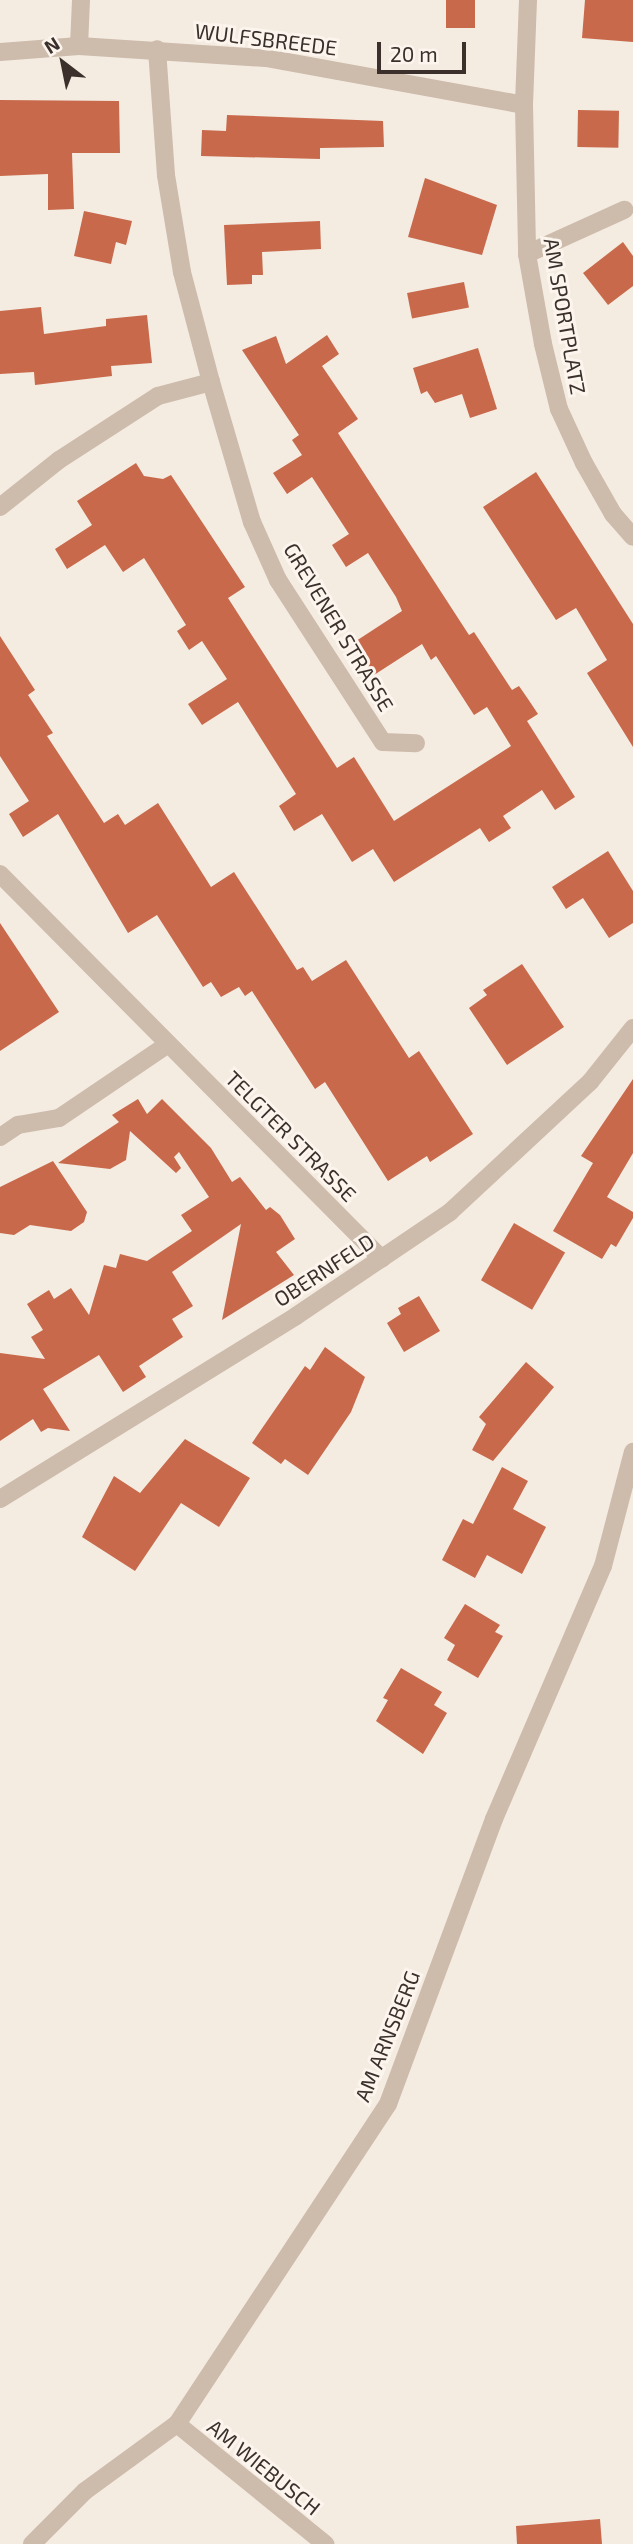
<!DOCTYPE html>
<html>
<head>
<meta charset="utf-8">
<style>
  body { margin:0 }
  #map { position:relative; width:633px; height:2544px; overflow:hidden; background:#f4ebe1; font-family:"Exo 2",sans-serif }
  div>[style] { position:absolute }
  .building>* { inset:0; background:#c8694b; transform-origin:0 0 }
  .service>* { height:18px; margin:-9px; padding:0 9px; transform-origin:9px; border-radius:9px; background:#cdbbac }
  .minor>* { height:18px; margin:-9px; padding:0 9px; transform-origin:9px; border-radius:9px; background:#cdbbac }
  span { translate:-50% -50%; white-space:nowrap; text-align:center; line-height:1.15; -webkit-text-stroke:6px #fbf5ee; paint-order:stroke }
  .street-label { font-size:21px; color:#3b302b }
  .north { position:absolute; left:28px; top:28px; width:70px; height:70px; -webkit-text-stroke:5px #fbf5ee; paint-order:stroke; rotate:328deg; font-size:19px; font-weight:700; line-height:28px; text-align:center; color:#3b302b }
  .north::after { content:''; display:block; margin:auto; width:24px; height:32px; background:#3b302b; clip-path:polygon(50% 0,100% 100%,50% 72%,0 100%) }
  .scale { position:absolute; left:377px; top:42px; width:89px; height:32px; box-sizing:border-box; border:4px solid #3b302b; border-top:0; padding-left:9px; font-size:21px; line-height:24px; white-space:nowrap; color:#3b302b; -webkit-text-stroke:5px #fbf5ee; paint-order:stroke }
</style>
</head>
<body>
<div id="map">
  <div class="building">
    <i style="left:446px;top:0;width:29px;height:28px"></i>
    <i style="clip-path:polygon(585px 0,633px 0,633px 42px,582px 38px)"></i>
    <i style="clip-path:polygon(0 100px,119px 101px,120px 153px,72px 153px,74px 209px,48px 210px,48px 174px,0 176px)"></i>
    <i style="left:578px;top:110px;width:41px;height:37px;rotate:1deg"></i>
    <i style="clip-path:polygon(227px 115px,383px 121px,384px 147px,320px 148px,320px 159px,201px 156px,202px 130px,226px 131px)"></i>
    <i style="clip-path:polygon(425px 178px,497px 205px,482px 255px,408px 237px)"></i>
    <i style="clip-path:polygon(84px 211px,132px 221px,126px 245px,116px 242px,111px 264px,74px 256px)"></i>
    <i style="clip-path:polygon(320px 221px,321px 249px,262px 252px,263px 275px,252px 275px,252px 284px,227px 285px,224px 225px)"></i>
    <i style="clip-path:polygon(623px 242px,633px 256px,633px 286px,608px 305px,583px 273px)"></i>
    <i style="left:464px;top:282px;width:26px;height:58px;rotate:79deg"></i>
    <i style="clip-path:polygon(41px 307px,44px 334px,106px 326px,106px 319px,147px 315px,152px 363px,111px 366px,112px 376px,35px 385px,34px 372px,0 374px,0 311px)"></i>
    <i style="clip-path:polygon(327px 335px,339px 354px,322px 366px,358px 419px,338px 433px,469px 635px,474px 632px,512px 690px,519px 686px,528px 699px,538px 714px,527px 721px,575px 797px,555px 810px,542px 790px,503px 816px,511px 828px,489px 842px,480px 828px,394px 882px,373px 849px,352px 862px,322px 814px,294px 831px,279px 806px,296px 794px,238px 702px,202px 725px,188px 704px,227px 679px,202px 641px,189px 650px,177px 631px,186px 625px,144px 558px,123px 572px,105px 545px,67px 569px,55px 549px,92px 525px,77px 501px,136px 463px,144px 476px,163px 479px,171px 475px,245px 587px,228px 598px,337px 768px,354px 757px,394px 821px,511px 746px,487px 707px,474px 715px,436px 656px,431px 660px,422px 644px,374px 675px,353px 643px,402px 611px,396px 597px,368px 553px,346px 567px,332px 545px,349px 534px,312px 477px,287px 494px,273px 473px,302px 455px,292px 440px,299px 435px,242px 350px,276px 336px,286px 364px)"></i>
    <i style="clip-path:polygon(478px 348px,497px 409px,470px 418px,462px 394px,435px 403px,427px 391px,421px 394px,413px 368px)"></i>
    <i style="clip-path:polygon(536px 472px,633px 624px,633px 747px,587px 673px,607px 660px,576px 608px,556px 620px,483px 507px)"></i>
    <i style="clip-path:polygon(0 636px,35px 690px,28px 695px,53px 733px,47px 736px,104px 823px,118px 814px,125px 825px,158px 803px,211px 887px,234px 872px,297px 970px,303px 967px,312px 981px,346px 960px,409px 1058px,419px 1051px,473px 1134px,430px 1162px,427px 1156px,388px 1181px,325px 1082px,315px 1089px,252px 991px,245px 996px,239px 987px,221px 997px,211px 982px,203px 987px,157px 915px,128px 933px,58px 814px,23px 837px,9px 814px,29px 801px,0 756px)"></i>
    <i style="clip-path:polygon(608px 851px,633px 891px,633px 923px,609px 938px,583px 898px,566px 909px,552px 887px)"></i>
    <i style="clip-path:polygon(0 923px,59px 1012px,0 1051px)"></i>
    <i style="clip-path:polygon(522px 964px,564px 1027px,507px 1065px,469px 1008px,487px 995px,483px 990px)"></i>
    <i style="clip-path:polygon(633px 1079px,633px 1153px,607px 1197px,633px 1212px,633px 1218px,616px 1247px,611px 1244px,602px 1259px,553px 1231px,593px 1163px,581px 1156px)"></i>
    <i style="clip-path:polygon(138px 1099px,147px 1114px,162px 1099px,211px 1148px,232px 1182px,240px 1177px,266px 1210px,270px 1207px,280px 1215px,295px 1239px,276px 1252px,294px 1275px,222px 1320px,241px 1224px,172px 1272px,193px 1306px,172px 1319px,183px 1337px,139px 1366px,146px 1377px,123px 1392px,99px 1355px,43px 1389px,70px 1431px,48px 1428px,41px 1432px,33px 1419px,0 1441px,0 1353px,45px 1359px,31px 1337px,43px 1330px,27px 1304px,49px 1290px,54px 1299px,71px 1288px,89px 1315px,104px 1265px,116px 1268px,120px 1254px,147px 1261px,192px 1231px,181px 1215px,209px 1197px,179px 1152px,174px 1157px,181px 1168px,176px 1173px,130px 1131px,126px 1160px,110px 1169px,58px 1163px,119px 1122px,112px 1115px)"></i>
    <i style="clip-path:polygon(53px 1161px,87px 1212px,84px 1222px,71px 1231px,30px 1225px,14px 1235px,0 1233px,0 1187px)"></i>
    <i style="left:514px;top:1223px;width:59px;height:66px;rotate:30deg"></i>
    <i style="clip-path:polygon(419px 1296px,440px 1331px,404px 1352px,387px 1323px,401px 1314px,398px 1308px)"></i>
    <i style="clip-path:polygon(325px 1347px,365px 1377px,351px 1412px,308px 1475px,285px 1459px,281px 1464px,252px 1443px,305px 1366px,310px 1370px)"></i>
    <i style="clip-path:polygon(526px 1362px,554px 1387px,493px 1461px,472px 1450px,486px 1424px,479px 1417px)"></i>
    <i style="clip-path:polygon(185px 1439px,250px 1478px,219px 1527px,181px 1503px,135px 1571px,82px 1537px,114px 1476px,140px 1493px)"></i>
    <i style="clip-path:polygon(502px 1467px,528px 1481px,513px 1509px,546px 1527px,522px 1574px,487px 1555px,475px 1578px,442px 1560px,463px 1519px,473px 1524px)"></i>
    <i style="clip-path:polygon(465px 1604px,500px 1625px,495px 1632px,503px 1636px,478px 1678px,447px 1660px,455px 1645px,444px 1638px)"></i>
    <i style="clip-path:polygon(401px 1668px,442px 1692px,434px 1705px,447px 1713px,423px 1754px,376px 1721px,388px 1700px,383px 1698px)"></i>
    <i style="clip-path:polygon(600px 2519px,602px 2544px,517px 2544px,516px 2526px)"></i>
  </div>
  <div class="service">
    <i style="left:527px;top:254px;width:107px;rotate:-24.4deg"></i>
  </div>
  <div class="minor">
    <i style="left:528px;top:0;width:105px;rotate:92.2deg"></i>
    <i style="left:524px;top:105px;width:149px;rotate:88.8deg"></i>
    <i style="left:527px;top:254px;width:91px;rotate:79.9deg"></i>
    <i style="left:543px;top:344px;width:67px;rotate:76.2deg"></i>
    <i style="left:559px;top:409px;width:60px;rotate:65.2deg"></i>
    <i style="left:584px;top:463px;width:59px;rotate:60.4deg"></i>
    <i style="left:613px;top:514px;width:30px;rotate:49deg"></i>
    <i style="left:79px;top:46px;width:46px;rotate:-87.5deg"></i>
    <i style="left:0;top:52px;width:79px;rotate:-4.3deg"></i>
    <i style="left:79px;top:46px;width:187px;rotate:3.7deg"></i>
    <i style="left:266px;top:58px;width:262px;rotate:10.3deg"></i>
    <i style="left:211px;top:382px;width:146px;rotate:73.7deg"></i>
    <i style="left:252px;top:522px;width:64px;rotate:65.9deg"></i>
    <i style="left:278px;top:580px;width:193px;rotate:57.1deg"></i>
    <i style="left:383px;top:742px;width:33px;rotate:2deg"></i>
    <i style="left:0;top:507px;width:75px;rotate:-38.5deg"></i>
    <i style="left:59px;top:460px;width:118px;rotate:-32.9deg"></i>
    <i style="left:158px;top:396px;width:55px;rotate:-14.8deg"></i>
    <i style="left:211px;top:382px;width:114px;rotate:-104.8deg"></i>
    <i style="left:182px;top:272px;width:98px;rotate:-99.4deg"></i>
    <i style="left:166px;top:175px;width:126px;rotate:-94.1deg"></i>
    <i style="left:0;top:874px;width:542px;rotate:45.22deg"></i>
    <i style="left:0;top:1137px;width:22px;rotate:-34deg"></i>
    <i style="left:18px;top:1125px;width:42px;rotate:-9.7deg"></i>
    <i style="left:59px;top:1118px;width:130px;rotate:-34.1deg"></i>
    <i style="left:0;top:1499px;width:348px;rotate:-31.7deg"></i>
    <i style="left:296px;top:1316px;width:186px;rotate:-34deg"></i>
    <i style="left:450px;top:1212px;width:191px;rotate:-42.9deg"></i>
    <i style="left:590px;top:1082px;width:69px;rotate:-51.5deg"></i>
    <i style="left:177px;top:2424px;width:191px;rotate:39deg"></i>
    <i style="left:32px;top:2544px;width:75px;rotate:-45deg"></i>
    <i style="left:85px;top:2491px;width:114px;rotate:-36.1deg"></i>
    <i style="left:177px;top:2424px;width:383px;rotate:-56.6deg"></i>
    <i style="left:388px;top:2104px;width:304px;rotate:-69.6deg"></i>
    <i style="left:494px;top:1819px;width:275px;rotate:-66.7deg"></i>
    <i style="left:603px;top:1566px;width:118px;rotate:-75.3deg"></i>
  </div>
  <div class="street-label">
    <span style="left:266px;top:39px;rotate:7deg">WULFSBREEDE</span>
    <span style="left:565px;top:316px;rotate:80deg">AM SPORTPLATZ</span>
    <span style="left:339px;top:627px;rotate:59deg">GREVENER STRASSE</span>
    <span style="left:291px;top:1136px;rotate:45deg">TELGTER STRASSE</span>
    <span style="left:324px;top:1270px;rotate:-33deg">OBERNFELD</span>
    <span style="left:387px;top:2036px;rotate:-68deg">AM ARNSBERG</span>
    <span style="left:264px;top:2467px;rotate:39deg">AM WIEBUSCH</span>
  </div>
  <div class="north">N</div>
  <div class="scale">20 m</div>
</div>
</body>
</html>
